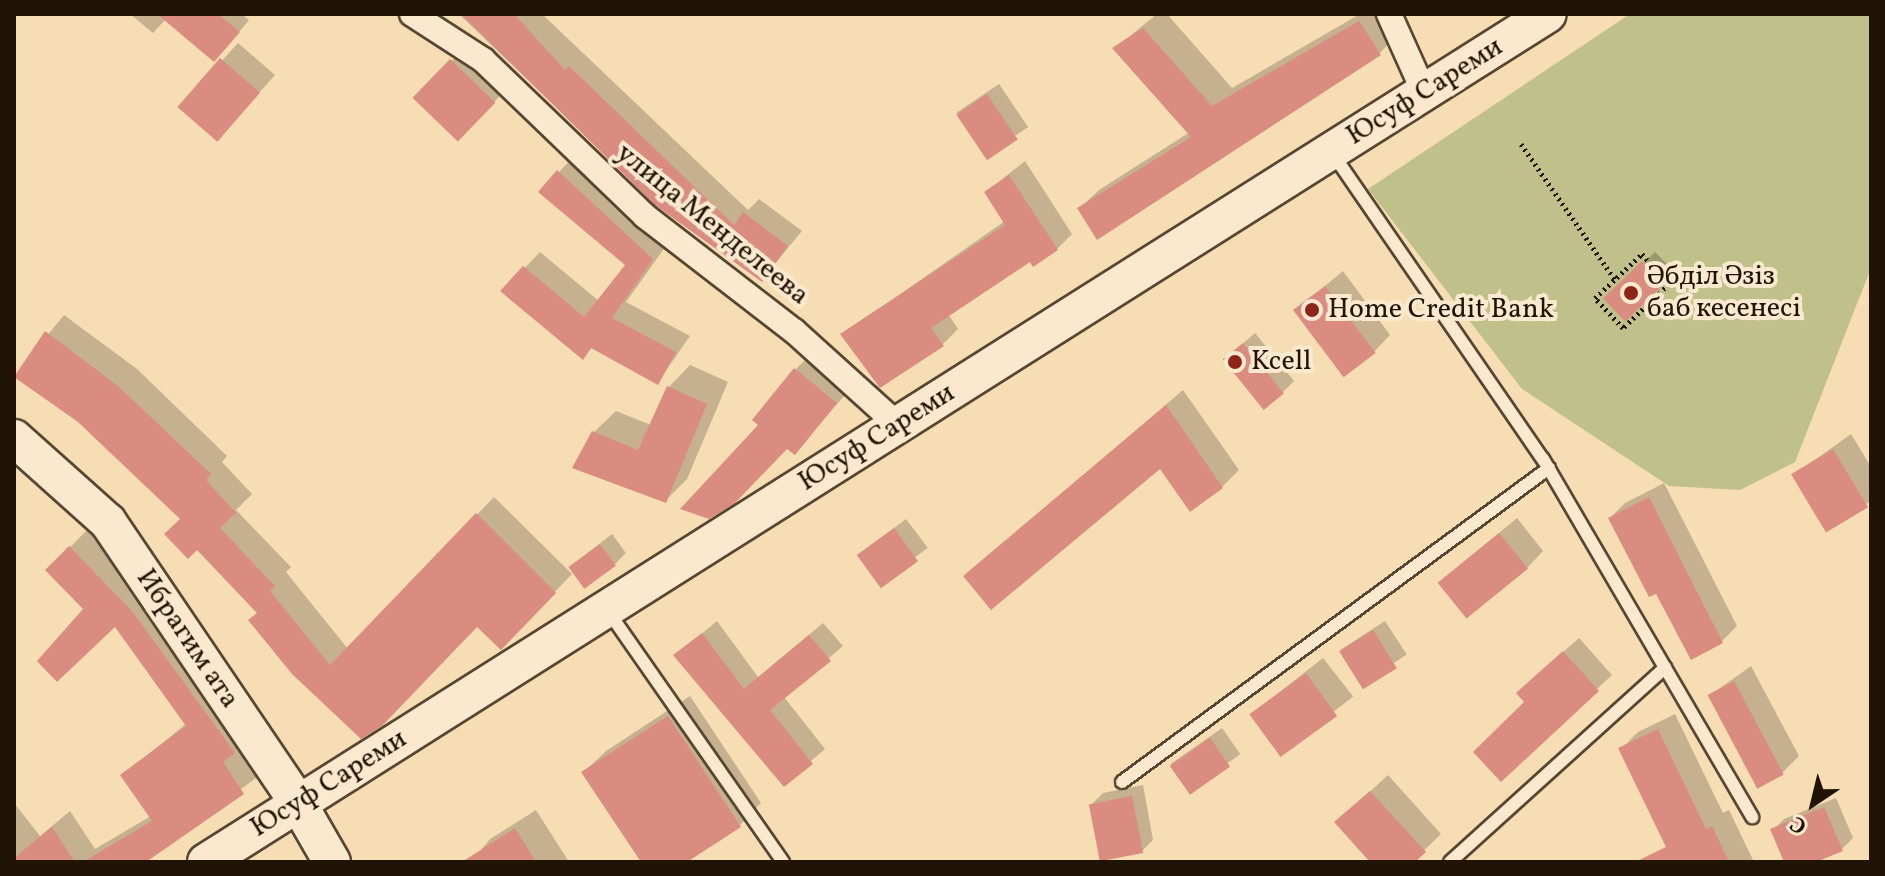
<!DOCTYPE html>
<html>
<head>
<meta charset="utf-8">
<style>
  body { margin:0 }
  #map { position:relative; width:1885px; height:876px; overflow:hidden; background:#f7ddb3; font-family:Vollkorn,serif }
  div>[style] { position:absolute }
  .green>* { inset:0; background:#c0c08a }
  .shadow>* { inset:0; background:#0003; transform-origin:0 0 }
  .building>* { inset:0; background:#db8c81; transform-origin:0 0 }
  .path>* { height:5px; margin-top:-2.5px; transform-origin:0; background:repeating-linear-gradient(90deg,#221307 0 2px,transparent 0 6px) }
  .roads { filter:drop-shadow(2px 0 #574632) drop-shadow(-2px 0 #574632) drop-shadow(0 2px #574632) drop-shadow(0 -2px #574632) }
  .lane>* { height:12px; margin:-6px; padding:0 6px; transform-origin:6px; border-radius:6px; background:#fae9ce }
  .street>* { height:24px; margin:-12px; padding:0 12px; transform-origin:12px; border-radius:12px; background:#fae9ce }
  .secondary>* { height:36px; margin:-18px; padding:0 18px; transform-origin:18px; border-radius:18px; background:#fae9ce }
  .dots>* { width:22px; height:22px; translate:-50% -50%; box-sizing:border-box; border:4px solid #fae9ce; border-radius:50% }
  span { translate:-50% -50%; white-space:nowrap; text-align:center; line-height:1.15; -webkit-text-stroke:8px #fae9ce; paint-order:stroke }
  .street-label { font-size:28px; color:#221307 }
  .poi-label { font-size:28px; color:#221307 }
  .left { translate:0 -50%; text-align:left }
  .frame { position:absolute; inset:0; border:16px solid #221307; pointer-events:none }
  .north { position:absolute; left:1773px; top:764px; width:80px; height:80px; -webkit-text-stroke:6px #fae9ce; paint-order:stroke; rotate:215deg; font-size:22px; font-weight:700; line-height:32px; text-align:center; color:#221307 }
  .north::after { content:''; display:block; margin:auto; width:28px; height:36px; background:#221307; clip-path:polygon(50% 0,100% 100%,50% 72%,0 100%) }
</style>
</head>
<body>
<div id="map">
  <div class="green">
    <i style="clip-path:polygon(1630px 14px,1871px 14px,1871px 268px,1795px 462px,1740px 490px,1669px 486px,1522px 389px,1368px 189px)"></i>
  </div>
  <div class="shadow">
    <i style="clip-path:polygon(130px 14px,242px 14px,249px 20px,225px 49px,166px 19px,153px 33px)"></i>
    <i style="clip-path:polygon(459px 14px,542px 14px,748px 210px,759px 199px,802px 231px,762px 279px,656px 203px)"></i>
    <i style="clip-path:polygon(1157px 14px,1167px 14px,1232px 88px,1360px 14px,1385px 14px,1398px 34px,1379px 54px,1079px 209px,1099px 190px,1190px 132px,1115px 48px)"></i>
    <i style="clip-path:polygon(238px 43px,275px 75px,233px 122px,180px 107px)"></i>
    <i style="left:468px;top:44px;width:59px;height:75px;rotate:44deg"></i>
    <i style="left:999px;top:84px;width:52px;height:51px;rotate:56deg"></i>
    <i style="clip-path:polygon(574px 156px,668px 243px,626px 302px,690px 336px,658px 382px,593px 347px,583px 357px,503px 291px,540px 252px,599px 301px,627px 265px,559px 172px)"></i>
    <i style="clip-path:polygon(1025px 161px,1072px 234px,1057px 249px,1030px 259px,948px 314px,958px 329px,942px 345px,843px 334px,1005px 221px,986px 192px)"></i>
    <i style="left:1655px;top:252px;width:27px;height:69px;rotate:45deg"></i>
    <i style="clip-path:polygon(1343px 271px,1390px 335px,1374px 352px,1296px 310px)"></i>
    <i style="clip-path:polygon(64px 315px,137px 369px,227px 456px,222px 462px,252px 494px,236px 510px,291px 567px,286px 572px,348px 649px,494px 497px,572px 574px,518px 630px,477px 625px,381px 724px,259px 612px,182px 518px,80px 420px,15px 375px)"></i>
    <i style="clip-path:polygon(1255px 333px,1294px 381px,1283px 392px,1225px 359px)"></i>
    <i style="clip-path:polygon(816px 349px,856px 382px,795px 453px,761px 425px,796px 369px)"></i>
    <i style="clip-path:polygon(690px 365px,728px 382px,687px 479px,665px 501px,594px 432px,616px 411px,651px 425px,669px 387px)"></i>
    <i style="clip-path:polygon(1183px 390px,1239px 470px,1222px 487px,1190px 509px,1161px 467px,965px 576px)"></i>
    <i style="clip-path:polygon(1851px 434px,1871px 467px,1871px 501px,1826px 530px,1794px 475px)"></i>
    <i style="clip-path:polygon(1664px 483px,1737px 626px,1722px 641px,1657px 591px,1610px 518px,1625px 503px)"></i>
    <i style="clip-path:polygon(1517px 518px,1543px 551px,1527px 568px,1440px 582px)"></i>
    <i style="left:906px;top:519px;width:36px;height:58px;rotate:53deg"></i>
    <i style="clip-path:polygon(87px 530px,149px 594px,260px 775px,142px 862px,14px 862px,14px 803px,40px 836px,70px 811px,95px 849px,151px 816px,123px 775px,187px 723px,115px 624px,86px 609px,48px 570px)"></i>
    <i style="clip-path:polygon(612px 534px,626px 553px,615px 564px,571px 566px)"></i>
    <i style="clip-path:polygon(717px 621px,758px 677px,823px 623px,843px 646px,784px 697px,825px 749px,784px 784px,675px 656px)"></i>
    <i style="left:1385px;top:621px;width:40px;height:53px;rotate:57deg"></i>
    <i style="clip-path:polygon(1579px 638px,1612px 675px,1597px 689px,1527px 702px,1533px 679px)"></i>
    <i style="left:1323px;top:658px;width:49px;height:90px;rotate:52deg"></i>
    <i style="clip-path:polygon(1751px 666px,1799px 756px,1782px 773px,1709px 696px)"></i>
    <i style="clip-path:polygon(690px 696px,761px 803px,740px 825px,683px 862px,643px 862px,584px 772px,606px 751px)"></i>
    <i style="clip-path:polygon(1675px 714px,1723px 813px,1729px 810px,1754px 862px,1673px 862px,1621px 749px,1638px 732px)"></i>
    <i style="left:1222px;top:728px;width:32px;height:63px;rotate:55deg"></i>
    <i style="clip-path:polygon(1388px 775px,1441px 834px,1412px 862px,1373px 862px,1354px 806px)"></i>
    <i style="clip-path:polygon(1143px 785px,1153px 840px,1142px 851px,1092px 804px,1103px 793px)"></i>
    <i style="clip-path:polygon(1836px 798px,1853px 838px,1842px 849px,1811px 862px,1786px 862px,1773px 830px,1784px 819px)"></i>
    <i style="clip-path:polygon(536px 810px,569px 862px,471px 862px,490px 839px)"></i>
  </div>
  <div class="building">
    <i style="clip-path:polygon(157px 14px,218px 14px,240px 32px,214px 62px)"></i>
    <i style="clip-path:polygon(461px 14px,514px 14px,565px 70px,569px 66px,734px 225px,743px 212px,788px 246px,762px 282px,655px 205px)"></i>
    <i style="clip-path:polygon(1359px 21px,1381px 55px,1097px 240px,1077px 208px,1191px 137px,1112px 48px,1143px 28px,1212px 106px)"></i>
    <i style="left:220px;top:58px;width:53px;height:65px;rotate:41deg"></i>
    <i style="left:450px;top:59px;width:63px;height:54px;rotate:44deg"></i>
    <i style="left:987px;top:94px;width:55px;height:37px;rotate:56deg"></i>
    <i style="clip-path:polygon(557px 170px,653px 259px,612px 318px,676px 352px,658px 385px,591px 348px,583px 360px,500px 291px,523px 266px,584px 317px,625px 265px,538px 192px)"></i>
    <i style="clip-path:polygon(1009px 175px,1058px 250px,1033px 267px,1030px 262px,931px 328px,944px 346px,880px 388px,840px 334px,1005px 225px,984px 192px)"></i>
    <i style="left:1642px;top:261px;width:32px;height:54px;rotate:46deg"></i>
    <i style="left:1325px;top:286px;width:84px;height:40px;rotate:53deg"></i>
    <i style="clip-path:polygon(45px 331px,119px 387px,211px 474px,206px 480px,236px 513px,220px 528px,275px 586px,270px 591px,330px 665px,476px 513px,556px 593px,501px 650px,477px 627px,382px 726px,361px 739px,292px 674px,248px 620px,257px 613px,197px 550px,188px 559px,164px 534px,180px 519px,78px 422px,14px 377px)"></i>
    <i style="left:1243px;top:343px;width:65px;height:26px;rotate:51deg"></i>
    <i style="clip-path:polygon(794px 368px,837px 403px,795px 455px,787px 449px,734px 504px,709px 519px,680px 509px,758px 425px,752px 420px)"></i>
    <i style="clip-path:polygon(667px 386px,707px 404px,666px 503px,572px 468px,592px 431px,638px 450px)"></i>
    <i style="clip-path:polygon(1166px 405px,1223px 488px,1190px 512px,1160px 469px,991px 610px,963px 576px)"></i>
    <i style="left:1833px;top:449px;width:68px;height:49px;rotate:59deg"></i>
    <i style="clip-path:polygon(1649px 497px,1723px 643px,1691px 660px,1656px 594px,1649px 597px,1608px 518px)"></i>
    <i style="left:894px;top:528px;width:41px;height:46px;rotate:54deg"></i>
    <i style="left:1499px;top:533px;width:46px;height:79px;rotate:51deg"></i>
    <i style="left:600px;top:544px;width:27px;height:39px;rotate:54deg"></i>
    <i style="clip-path:polygon(69px 546px,132px 611px,235px 753px,223px 762px,244px 794px,146px 862px,83px 862px,152px 821px,120px 775px,186px 726px,115px 627px,57px 682px,37px 661px,83px 609px,45px 570px)"></i>
    <i style="left:1373px;top:630px;width:45px;height:40px;rotate:58deg"></i>
    <i style="clip-path:polygon(702px 633px,744px 689px,809px 635px,831px 661px,770px 710px,813px 764px,784px 787px,673px 655px)"></i>
    <i style="clip-path:polygon(1563px 651px,1599px 691px,1501px 782px,1473px 752px,1524px 702px,1516px 693px)"></i>
    <i style="left:1306px;top:673px;width:53px;height:70px;rotate:54deg"></i>
    <i style="left:1734px;top:681px;width:106px;height:30px;rotate:62deg"></i>
    <i style="clip-path:polygon(668px 716px,741px 827px,687px 862px,641px 862px,581px 772px)"></i>
    <i style="clip-path:polygon(1658px 729px,1706px 829px,1712px 826px,1729px 862px,1635px 862px,1666px 847px,1618px 748px)"></i>
    <i style="left:1210px;top:738px;width:35px;height:49px;rotate:55deg"></i>
    <i style="clip-path:polygon(1370px 791px,1426px 852px,1415px 862px,1370px 862px,1334px 822px)"></i>
    <i style="left:1132px;top:796px;width:58px;height:44px;rotate:79deg"></i>
    <i style="clip-path:polygon(1824px 807px,1843px 851px,1816px 862px,1784px 862px,1770px 829px)"></i>
    <i style="clip-path:polygon(52px 827px,75px 862px,14px 862px,14px 858px)"></i>
    <i style="clip-path:polygon(515px 828px,536px 862px,462px 862px)"></i>
  </div>
  <div class="path">
    <i style="left:1521px;top:144px;width:165px;rotate:55.3deg"></i>
    <i style="left:1642px;top:254px;width:40px;rotate:48deg"></i>
    <i style="left:1669px;top:284px;width:64px;rotate:136.3deg"></i>
    <i style="left:1623px;top:328px;width:41px;rotate:-133deg"></i>
    <i style="left:1595px;top:298px;width:64px;rotate:-43.1deg"></i>
  </div>
  <div class="roads">
    <div class="lane">
      <i style="left:1333px;top:154px;width:370px;rotate:55.5deg"></i>
      <i style="left:1543px;top:459px;width:415px;rotate:59.7deg"></i>
      <i style="left:608px;top:611px;width:306px;rotate:55.1deg"></i>
      <i style="left:1122px;top:782px;width:530px;rotate:-36.33deg"></i>
      <i style="left:1450px;top:862px;width:290px;rotate:-42.1deg"></i>
    </div>
    <div class="street">
      <i style="left:412px;top:14px;width:85px;rotate:32.9deg"></i>
      <i style="left:483px;top:60px;width:225px;rotate:43.9deg"></i>
      <i style="left:645px;top:216px;width:188px;rotate:37.7deg"></i>
      <i style="left:794px;top:331px;width:140px;rotate:42.1deg"></i>
      <i style="left:1389px;top:14px;width:85px;rotate:65.8deg"></i>
    </div>
    <div class="secondary">
      <i style="left:14px;top:438px;width:126px;rotate:41.8deg"></i>
      <i style="left:108px;top:522px;width:339px;rotate:55.9deg"></i>
      <i style="left:298px;top:803px;width:68px;rotate:60deg"></i>
      <i style="left:206px;top:862px;width:1587px;rotate:-32.29deg"></i>
    </div>
  </div>
  <div class="dots">
    <i style="left:1631px;top:293px;background:#8f2418"></i>
    <i style="left:1312px;top:310px;background:#8f2418"></i>
    <i style="left:1235px;top:362px;background:#8f2418"></i>
  </div>
  <div class="street-label">
    <span style="left:1425px;top:92px;rotate:-32deg">Юсуф Сареми</span>
    <span style="left:712px;top:225px;rotate:39deg">улица Менделеева</span>
    <span style="left:877px;top:438px;rotate:-32deg">Юсуф Сареми</span>
    <span style="left:187px;top:639px;rotate:56deg">Ибрагим ата</span>
    <span style="left:329px;top:784px;rotate:-32deg">Юсуф Сареми</span>
  </div>
  <div class="poi-label">
    <span class="left" style="left:1647px;top:293px">Әбділ Әзіз<br>баб кесенесі</span>
    <span class="left" style="left:1328px;top:310px">Home Credit Bank</span>
    <span class="left" style="left:1251px;top:362px">Kcell</span>
  </div>
  <div class="frame"></div>
  <div class="north">С</div>
</div>
</body>
</html>
